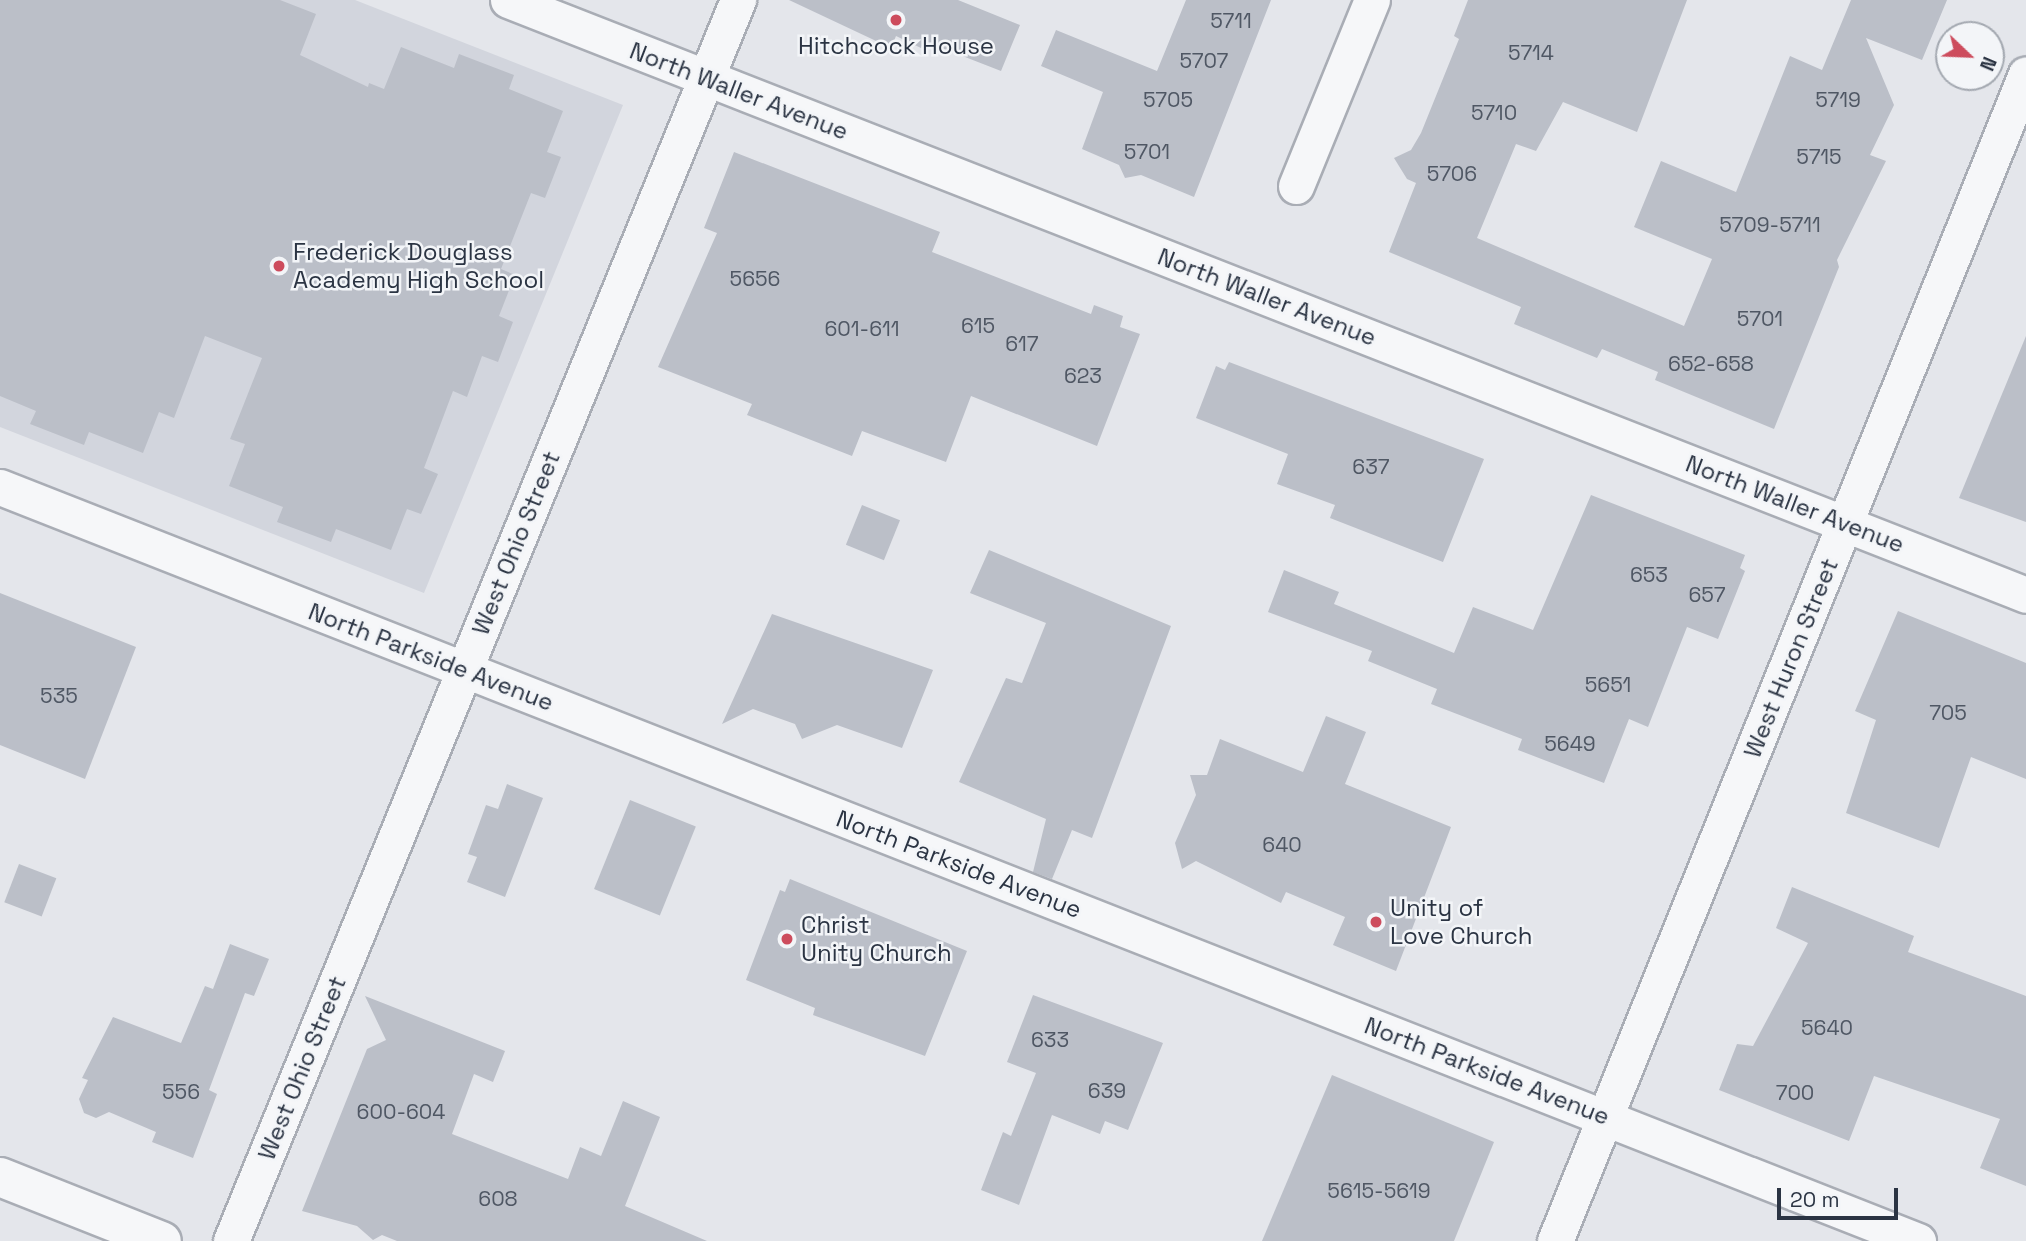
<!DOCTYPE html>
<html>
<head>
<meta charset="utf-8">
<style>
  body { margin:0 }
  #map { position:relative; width:2026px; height:1241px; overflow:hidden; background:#e4e6eb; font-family:"Space Grotesk",sans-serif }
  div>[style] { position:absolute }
  .built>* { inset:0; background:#d2d5dd }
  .building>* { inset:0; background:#bbbfc8; transform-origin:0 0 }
  .roads { filter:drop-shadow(2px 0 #a9adb5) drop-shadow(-2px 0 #a9adb5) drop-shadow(0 2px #a9adb5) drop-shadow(0 -2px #a9adb5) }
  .minor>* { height:35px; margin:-17.5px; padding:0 17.5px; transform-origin:17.5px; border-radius:17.5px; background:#f6f7f9 }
  .tertiary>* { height:38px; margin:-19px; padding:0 19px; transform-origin:19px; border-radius:19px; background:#f6f7f9 }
  .dots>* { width:19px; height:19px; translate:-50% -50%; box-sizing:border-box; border:4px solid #f3f5f8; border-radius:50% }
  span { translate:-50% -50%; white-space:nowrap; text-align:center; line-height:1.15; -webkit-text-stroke:5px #f3f5f8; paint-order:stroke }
  .number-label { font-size:21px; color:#4f5764 }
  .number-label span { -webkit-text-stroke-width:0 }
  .poi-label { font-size:24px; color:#2b3443 }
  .left { translate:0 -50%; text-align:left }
  .street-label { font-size:24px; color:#2b3443 }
  .north { position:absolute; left:1935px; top:21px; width:70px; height:70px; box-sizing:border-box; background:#f3f5f8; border:2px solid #a3a8b0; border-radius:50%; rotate:113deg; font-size:19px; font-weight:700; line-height:28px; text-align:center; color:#2b3443 }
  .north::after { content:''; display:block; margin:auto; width:24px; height:32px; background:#cd4c5d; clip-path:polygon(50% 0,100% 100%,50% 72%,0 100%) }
  .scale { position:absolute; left:1777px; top:1188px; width:121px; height:32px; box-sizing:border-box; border:4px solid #2b3443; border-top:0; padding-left:9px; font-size:21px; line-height:24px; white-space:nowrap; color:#2b3443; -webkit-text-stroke:5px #f3f5f8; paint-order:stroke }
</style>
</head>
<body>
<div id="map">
  <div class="built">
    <i style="clip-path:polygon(0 0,355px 0,623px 105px,424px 593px,0 427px)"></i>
  </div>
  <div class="building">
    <i style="clip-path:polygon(0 0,280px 0,316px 14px,300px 55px,368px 87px,369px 83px,384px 89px,401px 47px,454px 68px,459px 54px,514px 75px,509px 89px,563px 111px,547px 152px,561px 157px,545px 198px,531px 193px,501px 269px,515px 275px,499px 316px,513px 322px,498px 362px,482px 356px,467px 397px,453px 391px,424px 468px,438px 474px,421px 514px,407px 509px,391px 550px,336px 529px,331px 542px,277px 522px,283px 507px,229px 486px,245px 444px,230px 439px,262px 358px,205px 336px,174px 418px,159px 412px,143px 453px,89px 432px,84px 445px,30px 424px,36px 411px,0 396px)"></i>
    <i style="clip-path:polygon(789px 0,958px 0,1020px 25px,1001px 71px,924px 41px,921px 48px,896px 36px,891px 48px)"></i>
    <i style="clip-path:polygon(1186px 0,1271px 0,1194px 197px,1141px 175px,1125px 178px,1119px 165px,1082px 149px,1103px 92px,1041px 66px,1056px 30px,1157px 71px)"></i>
    <i style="clip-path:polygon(1468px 0,1687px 0,1637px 132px,1563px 102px,1536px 151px,1516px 144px,1477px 238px,1684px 326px,1712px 259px,1634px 227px,1661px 161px,1736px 192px,1790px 56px,1822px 70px,1851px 0,1947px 0,1922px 60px,1866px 38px,1894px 105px,1870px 155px,1886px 161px,1837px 260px,1839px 267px,1774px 429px,1655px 380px,1658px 372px,1602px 349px,1597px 358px,1514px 324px,1521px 307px,1389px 252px,1416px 183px,1407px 179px,1394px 158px,1411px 150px,1421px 133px,1459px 39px,1454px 36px)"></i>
    <i style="clip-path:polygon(734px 152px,940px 232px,932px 252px,1091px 314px,1094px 305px,1123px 316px,1120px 327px,1140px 334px,1097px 446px,971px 396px,946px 462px,862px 431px,852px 456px,747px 415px,752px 404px,658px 367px,717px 233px,704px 228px)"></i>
    <i style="clip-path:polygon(2026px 336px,2026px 522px,1959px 498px)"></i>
    <i style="clip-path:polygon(1229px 362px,1484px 459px,1443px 562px,1330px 518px,1335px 505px,1277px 484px,1288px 454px,1196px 418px,1216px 366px,1225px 370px)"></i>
    <i style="clip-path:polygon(1591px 495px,1745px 555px,1740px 568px,1745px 571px,1718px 639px,1687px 627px,1648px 727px,1629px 719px,1604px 783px,1518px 750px,1522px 739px,1431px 704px,1437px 689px,1368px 661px,1372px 651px,1268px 612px,1284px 570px,1339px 592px,1334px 604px,1454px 653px,1473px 607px,1533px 630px)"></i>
    <i style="left:862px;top:505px;width:41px;height:43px;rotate:22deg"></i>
    <i style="clip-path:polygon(989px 550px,1171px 626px,1092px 838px,1072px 830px,1052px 879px,1033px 872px,1046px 819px,959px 782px,1006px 678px,1022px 683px,1046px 623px,970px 593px)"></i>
    <i style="clip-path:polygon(0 593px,136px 647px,85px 779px,0 745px)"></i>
    <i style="clip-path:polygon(1898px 611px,2026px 663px,2026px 779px,1971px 757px,1939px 848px,1846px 813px,1876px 720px,1855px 711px)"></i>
    <i style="clip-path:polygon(772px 614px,933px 670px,902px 748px,837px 725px,802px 739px,795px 724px,753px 709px,722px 724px)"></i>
    <i style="clip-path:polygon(1326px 716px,1366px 732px,1345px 784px,1451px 827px,1396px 971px,1333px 945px,1345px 917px,1286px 892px,1281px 903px,1196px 861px,1182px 869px,1175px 843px,1196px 795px,1190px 775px,1207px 775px,1220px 739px,1303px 772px)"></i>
    <i style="clip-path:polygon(507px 784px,543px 798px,505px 897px,467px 882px,477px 857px,468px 854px,486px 805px,498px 809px)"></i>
    <i style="left:630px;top:800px;width:71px;height:96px;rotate:22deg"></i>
    <i style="left:19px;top:864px;width:40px;height:41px;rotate:21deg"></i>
    <i style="clip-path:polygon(790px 879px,967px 951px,925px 1056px,813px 1015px,815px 1008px,746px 980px,780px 890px,785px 892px)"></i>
    <i style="clip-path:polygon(1792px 887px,1914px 936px,1908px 952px,2026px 996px,2026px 1186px,1980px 1168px,2000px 1119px,1874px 1076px,1849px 1141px,1719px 1090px,1737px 1044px,1753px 1046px,1808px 943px,1776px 928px)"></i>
    <i style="clip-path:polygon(230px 944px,269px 959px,254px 996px,245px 993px,209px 1090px,217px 1094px,193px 1158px,152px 1142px,156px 1132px,109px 1112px,96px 1118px,84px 1113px,79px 1099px,88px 1080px,82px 1078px,113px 1017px,181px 1043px,205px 986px,213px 989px)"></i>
    <i style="clip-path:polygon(1033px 995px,1163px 1043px,1128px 1130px,1105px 1121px,1100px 1134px,1052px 1115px,1019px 1205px,981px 1190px,1003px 1132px,1011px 1136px,1036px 1073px,1007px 1062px)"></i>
    <i style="clip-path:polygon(365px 996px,505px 1051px,493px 1082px,474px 1074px,452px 1134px,568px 1179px,580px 1147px,601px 1156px,623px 1101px,660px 1117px,625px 1206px,707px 1241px,397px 1241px,382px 1235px,373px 1240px,357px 1226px,302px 1211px,367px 1049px,386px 1040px)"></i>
    <i style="clip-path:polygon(1332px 1075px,1494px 1142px,1454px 1241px,1262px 1241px)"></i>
  </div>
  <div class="roads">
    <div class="minor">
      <i style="left:508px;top:0;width:1630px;rotate:21.4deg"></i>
      <i style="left:1296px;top:186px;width:201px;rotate:-67.8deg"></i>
      <i style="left:0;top:487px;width:2061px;rotate:21.46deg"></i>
      <i style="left:231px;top:1241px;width:1341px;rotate:-67.78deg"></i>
      <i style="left:1555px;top:1241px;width:1258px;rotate:-68.02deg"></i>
    </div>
    <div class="tertiary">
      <i style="left:0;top:1177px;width:174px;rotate:21.6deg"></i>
    </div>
  </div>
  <div class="dots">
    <i style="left:896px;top:20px;background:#cd4c5d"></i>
    <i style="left:279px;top:266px;background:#cd4c5d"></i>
    <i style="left:1376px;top:922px;background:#cd4c5d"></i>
    <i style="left:787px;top:939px;background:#cd4c5d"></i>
  </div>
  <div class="number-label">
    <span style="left:1231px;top:21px">5711</span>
    <span style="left:1531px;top:53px">5714</span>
    <span style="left:1204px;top:61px">5707</span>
    <span style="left:1168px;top:100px">5705</span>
    <span style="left:1838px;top:100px">5719</span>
    <span style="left:1494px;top:113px">5710</span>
    <span style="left:1147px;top:152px">5701</span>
    <span style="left:1819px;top:157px">5715</span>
    <span style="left:1452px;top:174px">5706</span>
    <span style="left:1770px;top:225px">5709-5711</span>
    <span style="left:755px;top:279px">5656</span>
    <span style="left:1760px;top:319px">5701</span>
    <span style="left:978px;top:326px">615</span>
    <span style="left:862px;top:329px">601-611</span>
    <span style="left:1022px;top:344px">617</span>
    <span style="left:1711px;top:364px">652-658</span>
    <span style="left:1083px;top:376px">623</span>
    <span style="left:1371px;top:467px">637</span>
    <span style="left:1649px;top:575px">653</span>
    <span style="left:1707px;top:595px">657</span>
    <span style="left:1608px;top:685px">5651</span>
    <span style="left:59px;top:696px">535</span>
    <span style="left:1948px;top:713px">705</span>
    <span style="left:1570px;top:744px">5649</span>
    <span style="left:1282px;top:845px">640</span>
    <span style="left:1827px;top:1028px">5640</span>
    <span style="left:1050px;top:1040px">633</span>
    <span style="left:1107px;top:1091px">639</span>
    <span style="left:181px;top:1092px">556</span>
    <span style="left:1795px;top:1093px">700</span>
    <span style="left:401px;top:1112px">600-604</span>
    <span style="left:1379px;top:1191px">5615-5619</span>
    <span style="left:498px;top:1199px">608</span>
  </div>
  <div class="poi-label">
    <span style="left:896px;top:46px">Hitchcock House</span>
    <span class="left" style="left:293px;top:266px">Frederick Douglass<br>Academy High School</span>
    <span class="left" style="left:1390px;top:922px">Unity of<br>Love Church</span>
    <span class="left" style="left:801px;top:939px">Christ<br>Unity Church</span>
  </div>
  <div class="street-label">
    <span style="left:739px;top:91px;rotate:21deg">North Waller Avenue</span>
    <span style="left:1267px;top:297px;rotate:21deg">North Waller Avenue</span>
    <span style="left:1795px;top:504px;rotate:21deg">North Waller Avenue</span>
    <span style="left:516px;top:543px;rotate:-68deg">West Ohio Street</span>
    <span style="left:431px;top:657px;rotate:21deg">North Parkside Avenue</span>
    <span style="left:1791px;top:658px;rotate:-68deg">West Huron Street</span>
    <span style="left:959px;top:864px;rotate:21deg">North Parkside Avenue</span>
    <span style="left:302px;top:1068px;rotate:-68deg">West Ohio Street</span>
    <span style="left:1487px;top:1071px;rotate:21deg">North Parkside Avenue</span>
  </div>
  <div class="north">N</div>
  <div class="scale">20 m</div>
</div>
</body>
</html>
